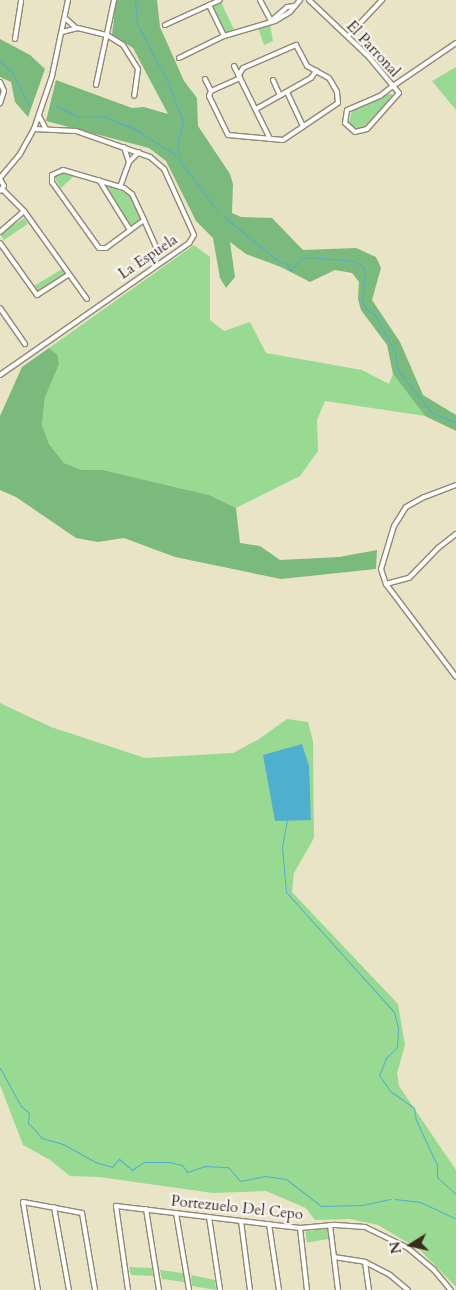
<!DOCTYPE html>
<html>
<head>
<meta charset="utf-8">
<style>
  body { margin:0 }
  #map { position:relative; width:456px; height:1290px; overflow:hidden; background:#eae4c6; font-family:Cardo,serif }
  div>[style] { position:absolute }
  .green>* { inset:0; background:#98da92; transform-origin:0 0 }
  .forest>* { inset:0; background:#7aba7c }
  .water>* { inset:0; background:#50afcf }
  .stream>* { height:1px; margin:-0.5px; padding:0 0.5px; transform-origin:0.5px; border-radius:0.5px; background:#50afcf }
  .roads { filter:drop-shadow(1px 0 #928772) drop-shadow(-1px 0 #928772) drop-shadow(0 1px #928772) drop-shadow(0 -1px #928772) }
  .minor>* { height:4px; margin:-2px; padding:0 2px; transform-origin:2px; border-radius:2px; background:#fff }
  span { translate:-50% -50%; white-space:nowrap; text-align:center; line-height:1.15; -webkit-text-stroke:4.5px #f6f6f2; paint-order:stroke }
  .street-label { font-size:15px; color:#3b2a1e }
  .north { position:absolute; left:386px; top:1220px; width:50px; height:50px; -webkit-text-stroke:4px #f6f6f2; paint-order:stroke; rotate:260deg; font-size:14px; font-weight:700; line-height:20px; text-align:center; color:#3b2a1e }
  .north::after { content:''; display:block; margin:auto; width:18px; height:22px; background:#3b2a1e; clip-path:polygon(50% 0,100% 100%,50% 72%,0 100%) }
</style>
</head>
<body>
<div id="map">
  <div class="green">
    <i style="left:221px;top:2px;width:31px;height:10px;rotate:65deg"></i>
    <i style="clip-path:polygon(270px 24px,273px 41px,264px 45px,257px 25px)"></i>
    <i style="clip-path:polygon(456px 67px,456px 110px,432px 81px)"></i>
    <i style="clip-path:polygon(388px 94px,392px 94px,392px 98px,363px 128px,356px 128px,349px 123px,352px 110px)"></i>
    <i style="clip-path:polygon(64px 172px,75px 175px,61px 188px,54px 177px)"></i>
    <i style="clip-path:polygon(106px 185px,129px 194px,142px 220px,131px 228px)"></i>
    <i style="left:24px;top:218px;width:7px;height:29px;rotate:56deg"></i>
    <i style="clip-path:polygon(194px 245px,210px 257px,210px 320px,224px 331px,250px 322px,266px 353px,362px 370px,389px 384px,393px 374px,425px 416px,325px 401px,317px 420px,318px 451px,300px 476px,236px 508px,209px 495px,103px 470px,82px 470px,64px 463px,49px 444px,42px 425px,45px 397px,57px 354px,49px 348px)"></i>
    <i style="left:62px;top:269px;width:6px;height:32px;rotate:59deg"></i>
    <i style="clip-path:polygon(0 703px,51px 727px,145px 758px,233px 753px,259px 739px,287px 719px,308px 722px,313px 741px,314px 838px,294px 873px,292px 892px,398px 1004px,405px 1045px,397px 1073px,399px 1086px,456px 1170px,456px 1287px,420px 1250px,378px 1225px,350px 1219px,315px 1220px,306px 1208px,266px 1191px,213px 1193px,99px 1177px,70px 1176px,50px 1160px,23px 1145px,0 1085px)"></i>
    <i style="left:327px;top:1228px;width:11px;height:22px;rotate:80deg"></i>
    <i style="clip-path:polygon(129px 1267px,152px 1268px,153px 1276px,131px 1275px)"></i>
    <i style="clip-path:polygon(160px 1270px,183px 1273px,184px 1282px,162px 1279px)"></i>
    <i style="clip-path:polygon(191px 1275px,215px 1280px,216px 1290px,192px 1286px)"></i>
  </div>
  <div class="forest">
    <i style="clip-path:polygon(116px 0,157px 0,160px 27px,184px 81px,197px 98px,198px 126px,230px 174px,233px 184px,232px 213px,241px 217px,272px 218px,303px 250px,356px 248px,376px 257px,381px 268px,372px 300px,400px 342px,423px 395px,456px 415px,456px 431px,425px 416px,393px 374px,387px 345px,361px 310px,358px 299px,359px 282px,352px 273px,335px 270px,310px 282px,281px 267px,246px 254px,230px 242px,235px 277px,226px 288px,220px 278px,213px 238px,196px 221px,166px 161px,149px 148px,46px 121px,56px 80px,132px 108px,144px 107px,168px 114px,133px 48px,112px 35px)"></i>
    <i style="clip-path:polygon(0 39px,30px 55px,45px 69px,28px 117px,15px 102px,11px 82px,0 77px)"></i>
    <i style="clip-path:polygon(49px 348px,57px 354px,59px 364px,45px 397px,42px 425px,49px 444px,64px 463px,82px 470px,103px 470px,209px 495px,236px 508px,240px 543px,260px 546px,280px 560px,339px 557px,377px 550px,376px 569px,281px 579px,175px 557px,124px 538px,98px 542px,76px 538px,16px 497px,0 490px,0 416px,22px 367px)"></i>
  </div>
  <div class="water">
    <i style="clip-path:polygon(302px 744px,309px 766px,311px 820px,275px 821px,263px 755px)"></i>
  </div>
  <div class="stream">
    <i style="left:135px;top:0;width:24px;rotate:85deg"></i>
    <i style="left:137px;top:24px;width:64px;rotate:61.8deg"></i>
    <i style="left:167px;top:80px;width:45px;rotate:69.1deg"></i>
    <i style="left:183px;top:122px;width:23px;rotate:105deg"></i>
    <i style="left:177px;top:144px;width:17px;rotate:80deg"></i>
    <i style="left:180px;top:161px;width:65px;rotate:53.1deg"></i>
    <i style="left:0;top:62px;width:16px;rotate:40deg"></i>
    <i style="left:12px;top:72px;width:38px;rotate:63deg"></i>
    <i style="left:56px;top:106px;width:26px;rotate:25deg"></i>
    <i style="left:80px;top:117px;width:23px;rotate:-2deg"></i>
    <i style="left:103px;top:116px;width:32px;rotate:22deg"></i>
    <i style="left:133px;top:128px;width:52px;rotate:32.5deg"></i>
    <i style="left:223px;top:216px;width:71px;rotate:39.3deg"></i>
    <i style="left:278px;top:261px;width:8px;rotate:14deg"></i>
    <i style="left:286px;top:263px;width:9px;rotate:58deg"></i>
    <i style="left:291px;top:271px;width:16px;rotate:-50deg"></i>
    <i style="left:301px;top:259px;width:9px;rotate:-13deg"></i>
    <i style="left:310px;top:257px;width:43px;rotate:5.3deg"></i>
    <i style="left:353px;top:261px;width:11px;rotate:27deg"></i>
    <i style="left:363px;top:266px;width:7px;rotate:74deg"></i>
    <i style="left:365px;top:273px;width:29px;rotate:96deg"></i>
    <i style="left:362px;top:302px;width:8px;rotate:60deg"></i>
    <i style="left:366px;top:309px;width:11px;rotate:34deg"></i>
    <i style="left:375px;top:315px;width:42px;rotate:61.6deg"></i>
    <i style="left:395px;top:352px;width:18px;rotate:81deg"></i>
    <i style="left:398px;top:370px;width:55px;rotate:51.7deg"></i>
    <i style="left:432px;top:413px;width:26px;rotate:21deg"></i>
    <i style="left:287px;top:819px;width:28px;rotate:100deg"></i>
    <i style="left:282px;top:847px;width:45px;rotate:84.9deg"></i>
    <i style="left:286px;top:892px;width:161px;rotate:48deg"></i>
    <i style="left:394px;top:1012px;width:16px;rotate:76deg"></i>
    <i style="left:398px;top:1028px;width:19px;rotate:93deg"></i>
    <i style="left:397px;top:1047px;width:16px;rotate:135deg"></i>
    <i style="left:386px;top:1058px;width:18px;rotate:112deg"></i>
    <i style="left:379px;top:1075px;width:19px;rotate:55deg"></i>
    <i style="left:390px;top:1091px;width:29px;rotate:35deg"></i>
    <i style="left:414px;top:1108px;width:12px;rotate:81deg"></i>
    <i style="left:416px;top:1120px;width:50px;rotate:65deg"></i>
    <i style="left:437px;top:1165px;width:12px;rotate:90deg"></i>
    <i style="left:437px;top:1177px;width:25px;rotate:42deg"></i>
    <i style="left:0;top:1068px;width:43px;rotate:61.1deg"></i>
    <i style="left:21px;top:1106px;width:11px;rotate:41deg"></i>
    <i style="left:29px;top:1113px;width:10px;rotate:96deg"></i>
    <i style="left:28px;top:1123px;width:10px;rotate:45deg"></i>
    <i style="left:35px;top:1130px;width:11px;rotate:49deg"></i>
    <i style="left:42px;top:1138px;width:22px;rotate:16deg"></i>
    <i style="left:63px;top:1144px;width:37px;rotate:29deg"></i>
    <i style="left:95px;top:1162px;width:18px;rotate:16deg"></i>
    <i style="left:112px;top:1167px;width:11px;rotate:-49deg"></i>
    <i style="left:119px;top:1159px;width:17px;rotate:40deg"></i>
    <i style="left:132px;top:1170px;width:14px;rotate:-34deg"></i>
    <i style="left:144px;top:1162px;width:25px"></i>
    <i style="left:169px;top:1162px;width:13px;rotate:13deg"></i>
    <i style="left:182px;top:1165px;width:9px;rotate:54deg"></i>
    <i style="left:187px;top:1172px;width:20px;rotate:-18deg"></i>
    <i style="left:206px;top:1166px;width:22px;rotate:3deg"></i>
    <i style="left:228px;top:1167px;width:18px;rotate:49deg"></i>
    <i style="left:240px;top:1181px;width:25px;rotate:-11deg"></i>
    <i style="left:265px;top:1176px;width:21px;rotate:8deg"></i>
    <i style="left:286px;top:1179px;width:44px;rotate:37.6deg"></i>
    <i style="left:321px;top:1206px;width:41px;rotate:-1.4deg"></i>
    <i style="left:362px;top:1205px;width:29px;rotate:-12deg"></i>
    <i style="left:395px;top:1199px;width:25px;rotate:7deg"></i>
    <i style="left:420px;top:1202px;width:40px;rotate:25deg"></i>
  </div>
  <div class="roads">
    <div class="minor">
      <i style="left:260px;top:0;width:24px;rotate:62deg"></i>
      <i style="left:309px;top:0;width:81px;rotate:43.5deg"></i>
      <i style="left:368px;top:56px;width:39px;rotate:50deg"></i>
      <i style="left:393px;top:86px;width:9px;rotate:49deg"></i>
      <i style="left:399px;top:93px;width:48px;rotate:131.6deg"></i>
      <i style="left:367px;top:129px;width:12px;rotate:166deg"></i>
      <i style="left:355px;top:132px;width:13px;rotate:-138deg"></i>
      <i style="left:345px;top:123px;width:13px;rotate:-81deg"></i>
      <i style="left:347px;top:110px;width:36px;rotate:-23deg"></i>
      <i style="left:380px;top:96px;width:16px;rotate:-38deg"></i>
      <i style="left:393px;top:86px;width:76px;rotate:-34.3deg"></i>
      <i style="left:209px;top:5px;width:34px;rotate:64deg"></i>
      <i style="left:65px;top:18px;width:15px;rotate:42deg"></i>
      <i style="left:271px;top:21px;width:21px;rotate:-41deg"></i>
      <i style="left:287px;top:7px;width:8px;rotate:-7deg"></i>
      <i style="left:165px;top:25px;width:60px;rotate:-24.4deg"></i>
      <i style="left:62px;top:32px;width:16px;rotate:-14deg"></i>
      <i style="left:78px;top:28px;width:30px;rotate:14deg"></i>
      <i style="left:107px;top:35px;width:19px;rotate:32deg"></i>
      <i style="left:123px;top:45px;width:28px;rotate:58deg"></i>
      <i style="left:138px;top:69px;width:27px;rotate:98deg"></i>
      <i style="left:348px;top:36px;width:50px;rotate:-46.6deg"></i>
      <i style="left:15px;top:39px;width:39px;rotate:-81deg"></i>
      <i style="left:179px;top:58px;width:50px;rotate:-26.1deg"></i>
      <i style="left:224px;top:36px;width:53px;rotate:-16.4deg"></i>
      <i style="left:275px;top:21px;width:17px;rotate:-31deg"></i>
      <i style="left:290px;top:12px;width:16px;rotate:-50deg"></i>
      <i style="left:234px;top:66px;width:81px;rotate:63.7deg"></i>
      <i style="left:239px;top:75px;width:8px;rotate:-60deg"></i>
      <i style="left:243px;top:68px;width:58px;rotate:-23.5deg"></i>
      <i style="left:296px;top:45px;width:24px;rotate:62deg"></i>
      <i style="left:307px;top:66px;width:25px;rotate:29deg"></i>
      <i style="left:329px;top:78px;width:16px;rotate:60deg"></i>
      <i style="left:337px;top:92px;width:11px;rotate:85deg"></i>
      <i style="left:205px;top:79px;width:13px;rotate:63deg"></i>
      <i style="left:211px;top:91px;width:5px;rotate:112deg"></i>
      <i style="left:209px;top:96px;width:43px;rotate:64deg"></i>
      <i style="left:228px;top:135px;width:55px;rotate:5.2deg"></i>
      <i style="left:283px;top:140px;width:66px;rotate:-33.9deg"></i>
      <i style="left:273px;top:80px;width:17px;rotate:66deg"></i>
      <i style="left:0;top:82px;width:10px;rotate:66deg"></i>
      <i style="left:4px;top:91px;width:13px;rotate:108deg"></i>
      <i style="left:96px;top:85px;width:87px;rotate:-78deg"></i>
      <i style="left:211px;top:91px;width:32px;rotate:-24deg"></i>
      <i style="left:287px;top:92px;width:38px;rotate:65deg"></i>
      <i style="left:256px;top:109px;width:63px;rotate:-29.4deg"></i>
      <i style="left:311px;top:78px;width:9px;rotate:-54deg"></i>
      <i style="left:39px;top:116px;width:15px;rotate:62deg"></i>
      <i style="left:124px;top:147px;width:16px;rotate:72deg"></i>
      <i style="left:0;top:178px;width:31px;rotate:-50deg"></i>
      <i style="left:20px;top:154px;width:29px;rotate:-61deg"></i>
      <i style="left:34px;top:129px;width:56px;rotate:-71.2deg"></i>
      <i style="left:52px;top:76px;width:78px;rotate:-78.1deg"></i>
      <i style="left:0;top:179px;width:8px;rotate:60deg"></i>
      <i style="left:4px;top:186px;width:6px;rotate:129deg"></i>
      <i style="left:99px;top:180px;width:59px;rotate:58.2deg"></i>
      <i style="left:120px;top:187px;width:27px;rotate:-70deg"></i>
      <i style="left:129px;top:162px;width:14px;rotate:-45deg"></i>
      <i style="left:3px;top:190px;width:30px;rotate:45deg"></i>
      <i style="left:24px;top:211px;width:108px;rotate:54.4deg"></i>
      <i style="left:144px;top:220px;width:47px;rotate:143.6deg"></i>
      <i style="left:106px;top:248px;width:7px;rotate:180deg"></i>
      <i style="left:99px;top:248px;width:81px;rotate:-125.5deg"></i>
      <i style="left:52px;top:182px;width:7px;rotate:-90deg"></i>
      <i style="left:52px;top:175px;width:12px;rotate:-24deg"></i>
      <i style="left:63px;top:170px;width:64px;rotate:16.4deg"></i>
      <i style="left:124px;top:188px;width:10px;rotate:37deg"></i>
      <i style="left:132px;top:194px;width:29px;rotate:65deg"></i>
      <i style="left:144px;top:220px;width:32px;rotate:66deg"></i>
      <i style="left:0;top:232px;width:32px;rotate:-41deg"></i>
      <i style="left:0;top:243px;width:64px;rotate:54.6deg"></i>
      <i style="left:37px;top:295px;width:38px;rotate:-33deg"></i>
      <i style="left:0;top:308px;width:44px;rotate:55.2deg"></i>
      <i style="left:0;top:375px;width:231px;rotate:-34.9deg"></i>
      <i style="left:189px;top:243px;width:9px;rotate:-58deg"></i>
      <i style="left:194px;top:235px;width:72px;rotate:-114.4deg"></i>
      <i style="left:164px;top:169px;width:18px;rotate:-139deg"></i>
      <i style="left:150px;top:157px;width:78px;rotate:-160.6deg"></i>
      <i style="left:76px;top:131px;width:42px;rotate:-177.3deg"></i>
      <i style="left:456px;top:485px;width:34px;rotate:159deg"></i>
      <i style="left:424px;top:497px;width:21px;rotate:151deg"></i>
      <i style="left:406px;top:507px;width:22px;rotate:122deg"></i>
      <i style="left:394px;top:526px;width:45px;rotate:106.8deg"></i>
      <i style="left:381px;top:569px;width:16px;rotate:72deg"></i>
      <i style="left:386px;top:584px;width:116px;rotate:53deg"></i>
      <i style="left:386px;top:584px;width:24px;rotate:-15deg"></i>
      <i style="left:409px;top:578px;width:42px;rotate:-46deg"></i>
      <i style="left:438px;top:548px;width:23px;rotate:-38deg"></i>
      <i style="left:54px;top:1207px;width:84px;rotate:79.8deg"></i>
      <i style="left:146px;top:1209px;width:82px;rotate:80.9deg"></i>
      <i style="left:176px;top:1213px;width:78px;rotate:80.4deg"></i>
      <i style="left:209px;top:1217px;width:74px;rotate:81.4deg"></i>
      <i style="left:241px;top:1221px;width:70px;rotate:82.6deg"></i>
      <i style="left:269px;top:1224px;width:67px;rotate:81.4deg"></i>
      <i style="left:330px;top:1225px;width:65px;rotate:83deg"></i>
      <i style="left:300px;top:1228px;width:62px;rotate:83.6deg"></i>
      <i style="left:334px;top:1257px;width:31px;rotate:9deg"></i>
      <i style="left:365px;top:1262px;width:28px;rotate:27deg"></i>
      <i style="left:390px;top:1275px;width:23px;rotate:40deg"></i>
      <i style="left:365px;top:1262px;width:28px;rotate:82deg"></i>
      <i style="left:38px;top:1290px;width:89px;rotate:-99.7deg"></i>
      <i style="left:23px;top:1202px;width:60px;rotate:10.6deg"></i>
      <i style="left:82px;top:1213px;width:78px;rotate:80.4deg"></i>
      <i style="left:128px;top:1290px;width:85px;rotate:-98.1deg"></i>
      <i style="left:116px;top:1206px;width:185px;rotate:6.8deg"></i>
      <i style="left:300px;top:1228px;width:36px;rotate:-5deg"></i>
      <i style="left:336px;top:1225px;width:29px;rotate:4deg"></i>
      <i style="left:365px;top:1227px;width:48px;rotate:26deg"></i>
      <i style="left:408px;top:1248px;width:34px;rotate:40deg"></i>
      <i style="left:434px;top:1270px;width:26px;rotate:50deg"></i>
    </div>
  </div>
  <div class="street-label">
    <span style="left:373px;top:49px;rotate:47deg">El Parronal</span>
    <span style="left:148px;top:257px;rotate:-34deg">La Espuela</span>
    <span style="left:237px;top:1208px;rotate:6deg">Portezuelo Del Cepo</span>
  </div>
  <div class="north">N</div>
</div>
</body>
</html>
